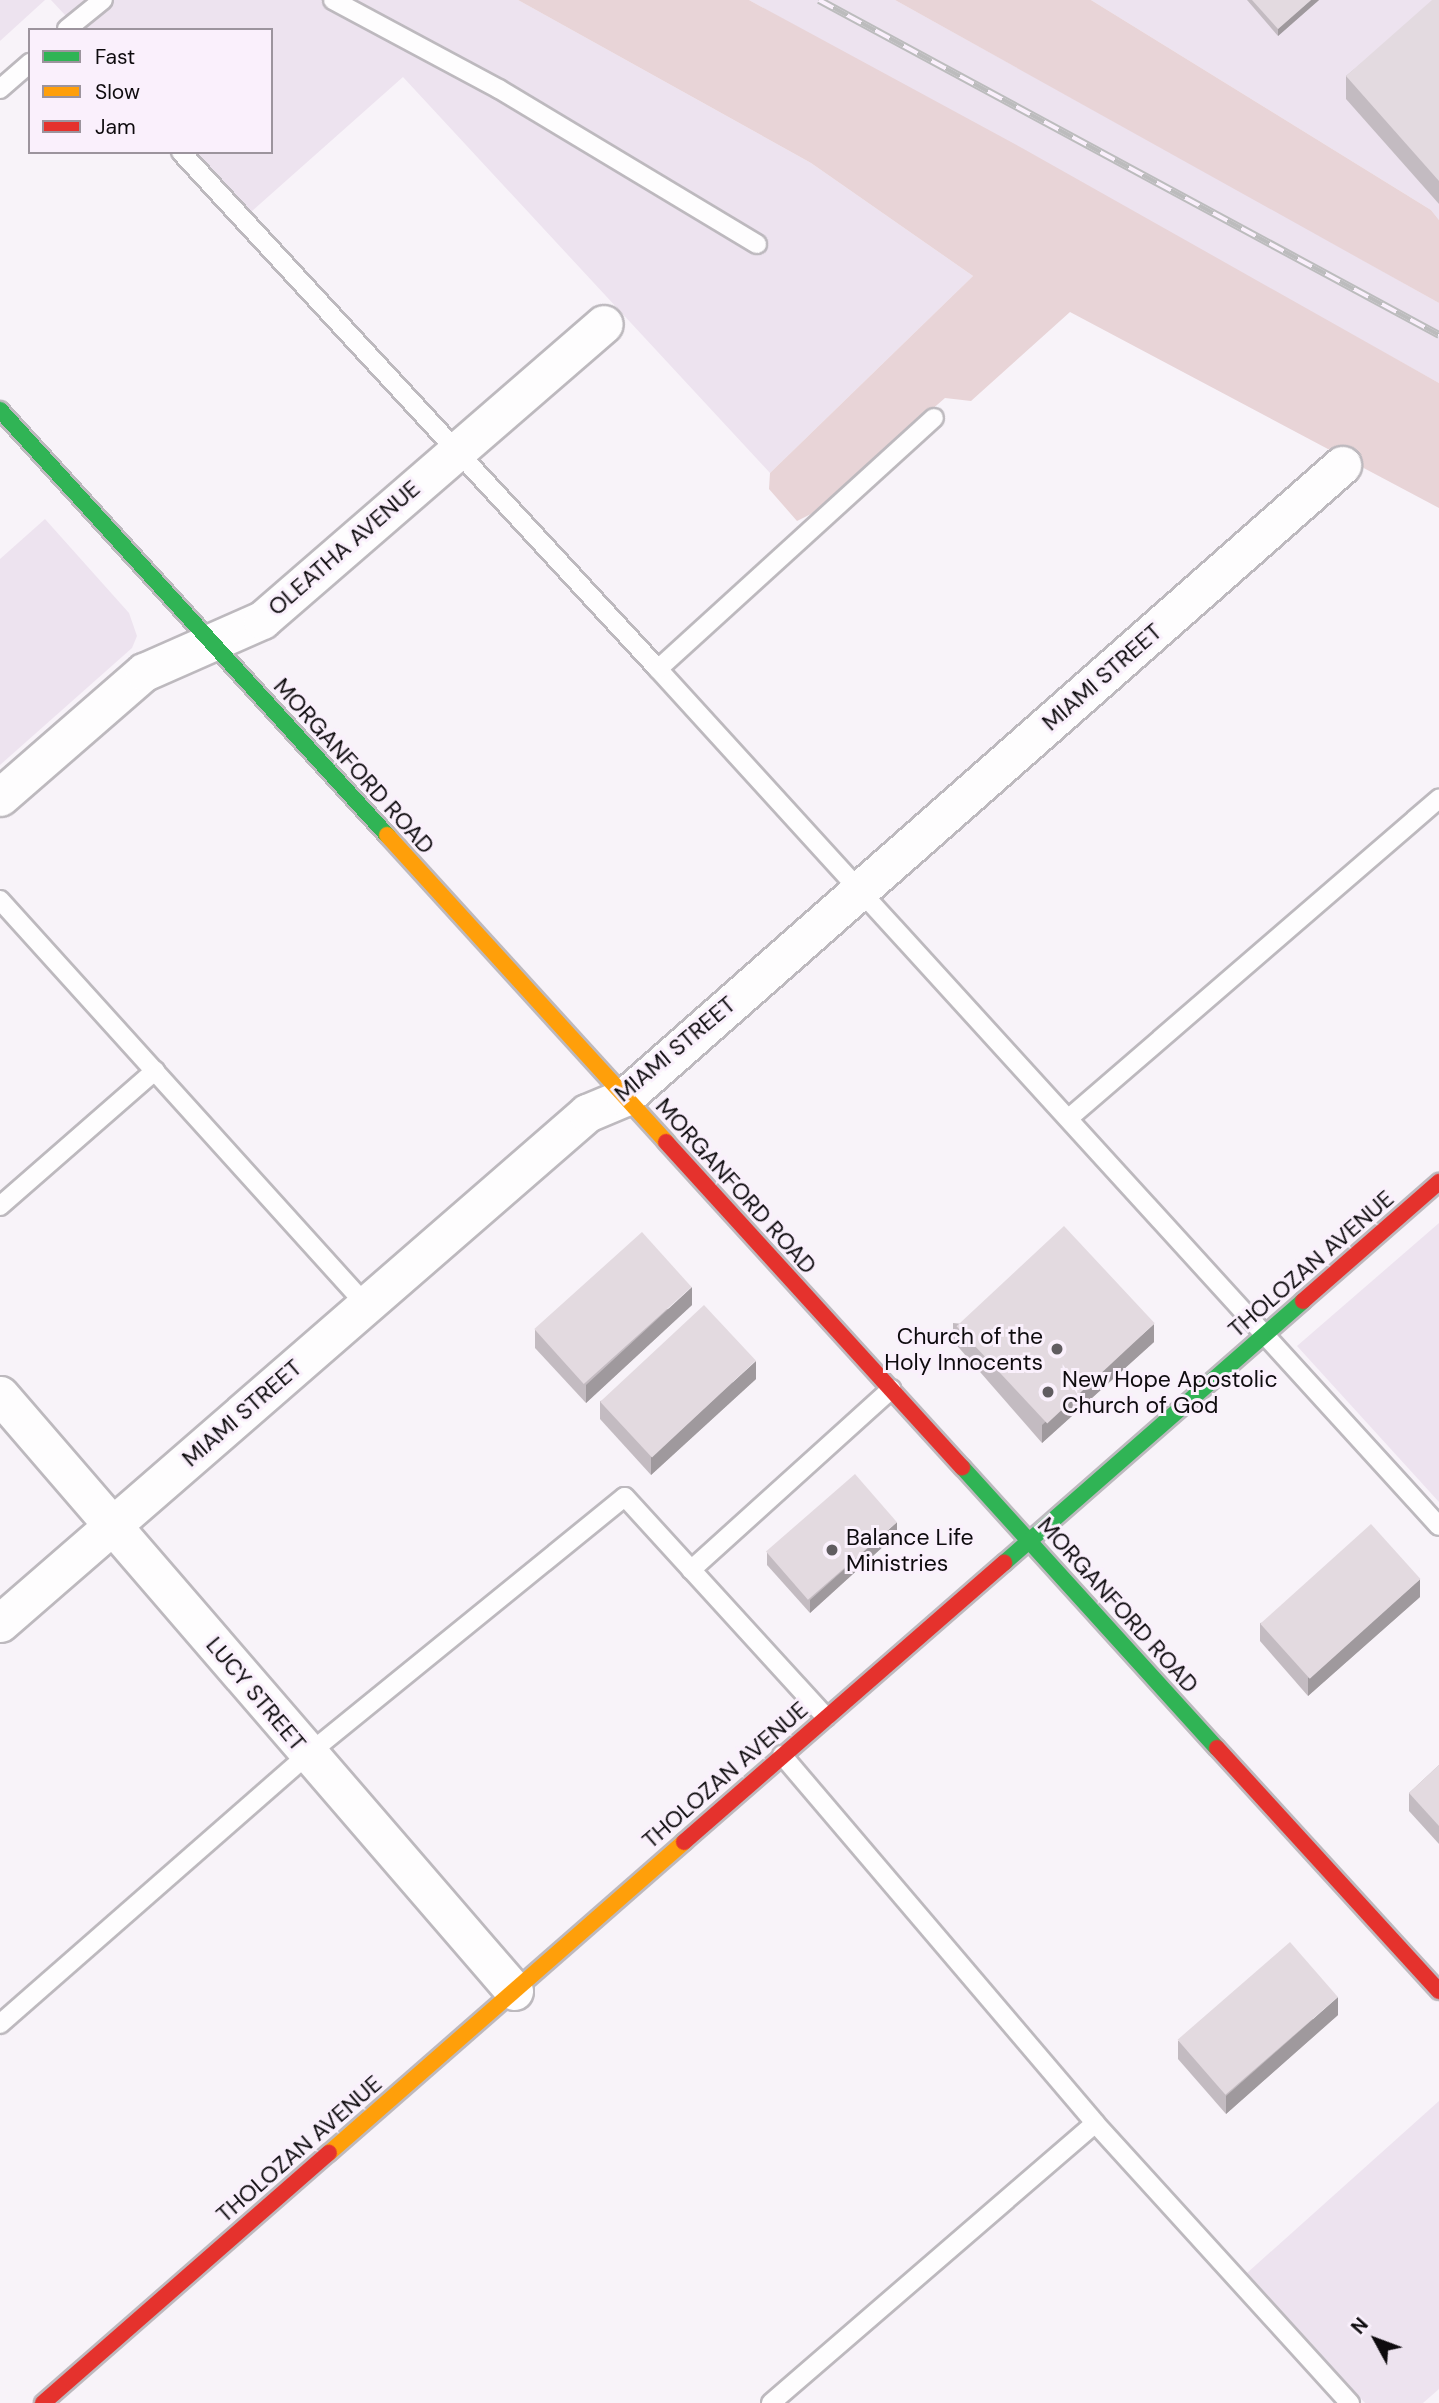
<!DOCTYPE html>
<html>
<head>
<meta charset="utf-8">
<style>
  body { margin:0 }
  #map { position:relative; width:1439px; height:2403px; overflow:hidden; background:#f8f3f9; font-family:"DM Sans",sans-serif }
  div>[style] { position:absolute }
  .built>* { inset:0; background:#ede3ef }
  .green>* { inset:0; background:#e8d4d7 }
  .roads { filter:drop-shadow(2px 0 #bdb9be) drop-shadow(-2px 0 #bdb9be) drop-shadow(0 2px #bdb9be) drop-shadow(0 -2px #bdb9be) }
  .lane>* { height:18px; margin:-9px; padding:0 9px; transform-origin:9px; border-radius:9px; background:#fefdfe }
  .street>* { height:37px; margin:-18.5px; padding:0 18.5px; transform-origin:18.5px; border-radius:18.5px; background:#fefdfe }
  .fast>* { height:16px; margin:-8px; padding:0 8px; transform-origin:8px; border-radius:8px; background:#30b455 }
  .slow>* { height:16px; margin:-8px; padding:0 8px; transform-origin:8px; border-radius:8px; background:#ff9f0a }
  .jam>* { height:16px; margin:-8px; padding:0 8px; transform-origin:8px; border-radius:8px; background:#e5322d }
  .rail>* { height:8px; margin-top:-4px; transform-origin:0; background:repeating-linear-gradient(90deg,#faf0fc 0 16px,#bcbcbd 0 32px); box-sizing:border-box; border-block:2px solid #bcbcbd }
  .wall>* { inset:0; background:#c3bbc1 }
  .shaded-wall>* { inset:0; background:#9f999d }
  .building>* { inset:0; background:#e3dae0; transform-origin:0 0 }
  .dots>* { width:19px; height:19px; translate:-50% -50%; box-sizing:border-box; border:4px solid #faf0fc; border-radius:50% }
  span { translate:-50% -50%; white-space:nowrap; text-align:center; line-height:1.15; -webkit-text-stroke:6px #faf0fc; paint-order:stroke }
  .street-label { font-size:23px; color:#0e0b0e }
  .poi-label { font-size:23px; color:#0e0b0e }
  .right { translate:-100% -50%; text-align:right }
  .left { translate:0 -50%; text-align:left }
  .legend { position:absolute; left:28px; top:28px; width:245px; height:126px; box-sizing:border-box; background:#faf0fc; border:2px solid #9c949d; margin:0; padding:9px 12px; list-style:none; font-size:21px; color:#0e0b0e }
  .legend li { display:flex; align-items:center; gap:14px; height:35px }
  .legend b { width:35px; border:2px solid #9c949d }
  .north { position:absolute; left:1341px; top:2305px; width:70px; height:70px; -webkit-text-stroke:5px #faf0fc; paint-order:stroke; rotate:311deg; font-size:19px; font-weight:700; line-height:28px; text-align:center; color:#0e0b0e }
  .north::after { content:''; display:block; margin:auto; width:24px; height:32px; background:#0e0b0e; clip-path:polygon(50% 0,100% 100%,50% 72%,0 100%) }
</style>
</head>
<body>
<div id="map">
  <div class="built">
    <i style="clip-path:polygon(0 0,45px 0,0 41px)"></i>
    <i style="clip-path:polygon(51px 0,518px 0,811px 163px,973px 276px,770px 473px,403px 77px,251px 212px,195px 152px,271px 152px,271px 30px,79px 30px)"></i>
    <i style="clip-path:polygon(749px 0,895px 0,1283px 215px,1439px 303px,1439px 383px)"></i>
    <i style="clip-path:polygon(1091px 0,1439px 0,1439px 220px,1431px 210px)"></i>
    <i style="clip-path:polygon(45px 519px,129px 613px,137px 636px,132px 648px,0 765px,0 559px)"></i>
    <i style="clip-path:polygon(1439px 1223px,1439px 1502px,1297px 1346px)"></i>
    <i style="clip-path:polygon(1439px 2101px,1439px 2389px,1423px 2403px,1365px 2403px,1247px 2273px)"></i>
  </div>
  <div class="green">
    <i style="clip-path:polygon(518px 0,749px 0,1022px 148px,1439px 383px,1439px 508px,1070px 312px,971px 401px,945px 398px,813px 513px,797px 521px,769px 489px,770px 473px,973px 276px,811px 163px)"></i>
    <i style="clip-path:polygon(895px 0,1091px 0,1431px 210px,1439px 220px,1439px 303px)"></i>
  </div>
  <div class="roads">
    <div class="lane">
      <i style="left:333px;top:0;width:188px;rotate:28.2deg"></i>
      <i style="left:499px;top:89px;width:301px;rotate:31deg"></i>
      <i style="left:67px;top:29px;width:46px;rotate:-38.9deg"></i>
      <i style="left:0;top:89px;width:40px;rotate:-41deg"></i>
      <i style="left:181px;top:152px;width:703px;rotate:47.3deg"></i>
      <i style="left:658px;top:669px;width:1159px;rotate:47.66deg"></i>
      <i style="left:658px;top:669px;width:373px;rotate:-42.3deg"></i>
      <i style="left:0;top:900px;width:547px;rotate:47.89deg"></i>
      <i style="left:1069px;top:1118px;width:489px;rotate:-40.8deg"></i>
      <i style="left:0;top:1206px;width:206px;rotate:-41.1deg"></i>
      <i style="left:691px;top:1570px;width:270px;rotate:-42.1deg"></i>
      <i style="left:782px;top:1755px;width:483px;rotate:49.6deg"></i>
      <i style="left:1095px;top:2123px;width:379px;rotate:47.7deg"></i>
      <i style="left:0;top:2024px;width:408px;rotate:-41.2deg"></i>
      <i style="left:307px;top:1755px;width:409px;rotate:-39.1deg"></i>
      <i style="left:625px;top:1497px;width:298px;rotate:47.6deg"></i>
      <i style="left:771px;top:2403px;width:428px;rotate:-40.8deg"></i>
    </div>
    <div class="street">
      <i style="left:0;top:797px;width:191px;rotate:-41deg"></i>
      <i style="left:144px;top:672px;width:129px;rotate:-23.8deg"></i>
      <i style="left:262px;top:620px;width:452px;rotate:-40.9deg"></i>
      <i style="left:0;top:1395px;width:787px;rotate:49.22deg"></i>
      <i style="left:0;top:1623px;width:778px;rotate:-40.98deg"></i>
      <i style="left:587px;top:1113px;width:41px;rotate:-22.8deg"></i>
      <i style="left:625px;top:1097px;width:956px;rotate:-41.39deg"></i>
    </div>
    <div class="fast">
      <i style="left:0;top:410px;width:575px;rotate:47.68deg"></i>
      <i style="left:962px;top:1467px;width:379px;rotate:47.8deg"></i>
      <i style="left:1004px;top:1563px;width:398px;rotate:-41.2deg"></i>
    </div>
    <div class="slow">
      <i style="left:387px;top:835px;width:415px;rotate:47.7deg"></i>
      <i style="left:329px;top:2153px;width:472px;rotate:-41.2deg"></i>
    </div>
    <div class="jam">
      <i style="left:666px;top:1142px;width:440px;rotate:47.7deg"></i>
      <i style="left:1303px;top:1301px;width:181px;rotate:-41.2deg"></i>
      <i style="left:1217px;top:1748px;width:329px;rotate:47.6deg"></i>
      <i style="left:684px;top:1842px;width:425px;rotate:-41.1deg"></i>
      <i style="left:43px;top:2403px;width:380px;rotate:-41.2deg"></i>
    </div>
  </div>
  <div class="rail">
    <i style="left:819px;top:0;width:705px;rotate:28.38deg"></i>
  </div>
  <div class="wall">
    <i style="clip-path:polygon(1247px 0,1319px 0,1278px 36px)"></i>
    <i style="clip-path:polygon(1439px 0,1439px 204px,1346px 99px,1346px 76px)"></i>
    <i style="clip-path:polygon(692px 1305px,586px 1403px,535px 1348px,535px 1330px)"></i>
    <i style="clip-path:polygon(953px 1323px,1154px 1342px,1042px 1443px,953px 1341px)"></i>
    <i style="clip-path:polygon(756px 1379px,651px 1475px,600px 1419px,600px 1401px)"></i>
    <i style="clip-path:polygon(897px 1534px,810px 1613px,767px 1565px,767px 1552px)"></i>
    <i style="clip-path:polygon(1420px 1597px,1308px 1696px,1260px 1641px,1260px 1623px)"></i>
    <i style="clip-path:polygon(1439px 1765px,1439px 1844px,1409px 1811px,1409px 1793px)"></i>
    <i style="clip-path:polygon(1338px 2015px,1226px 2114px,1178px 2059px,1178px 2041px)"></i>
  </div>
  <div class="shaded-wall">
    <i style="clip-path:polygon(1311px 0,1319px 0,1278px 36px,1278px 29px)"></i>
    <i style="clip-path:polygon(692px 1287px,692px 1305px,586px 1403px,586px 1385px)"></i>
    <i style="clip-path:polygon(1154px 1324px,1154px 1342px,1042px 1443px,1042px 1425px)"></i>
    <i style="clip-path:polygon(756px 1361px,756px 1379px,651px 1475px,651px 1457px)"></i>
    <i style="clip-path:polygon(897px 1522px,897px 1534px,810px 1613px,810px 1600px)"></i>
    <i style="clip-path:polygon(1420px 1579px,1420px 1597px,1308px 1696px,1308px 1678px)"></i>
    <i style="clip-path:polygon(1338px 1997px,1338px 2015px,1226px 2114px,1226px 2096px)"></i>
  </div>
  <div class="building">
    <i style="clip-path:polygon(1252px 0,1311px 0,1278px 29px)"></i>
    <i style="clip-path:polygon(1432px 0,1439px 0,1439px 181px,1346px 76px)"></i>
    <i style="left:1064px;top:1226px;width:133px;height:147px;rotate:47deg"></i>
    <i style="left:642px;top:1232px;width:74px;height:145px;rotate:48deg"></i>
    <i style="left:704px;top:1305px;width:76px;height:142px;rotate:47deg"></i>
    <i style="left:855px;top:1474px;width:64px;height:118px;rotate:49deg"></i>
    <i style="left:1371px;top:1524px;width:74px;height:149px;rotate:48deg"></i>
    <i style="clip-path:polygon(1439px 1765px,1439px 1826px,1409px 1793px)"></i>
    <i style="left:1290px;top:1942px;width:73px;height:149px;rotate:49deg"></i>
  </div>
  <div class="dots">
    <i style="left:1057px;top:1349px;background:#605c60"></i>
    <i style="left:1048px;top:1392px;background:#605c60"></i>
    <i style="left:832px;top:1550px;background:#605c60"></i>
  </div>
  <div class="street-label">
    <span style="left:344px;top:548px;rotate:-41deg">OLEATHA AVENUE</span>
    <span style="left:1102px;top:677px;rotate:-41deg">MIAMI STREET</span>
    <span style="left:354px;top:766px;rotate:48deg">MORGANFORD ROAD</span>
    <span style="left:675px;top:1049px;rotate:-40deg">MIAMI STREET</span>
    <span style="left:736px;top:1186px;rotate:48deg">MORGANFORD ROAD</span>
    <span style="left:1311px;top:1264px;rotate:-41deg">THOLOZAN AVENUE</span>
    <span style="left:242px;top:1413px;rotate:-41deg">MIAMI STREET</span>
    <span style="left:1118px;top:1605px;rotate:48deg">MORGANFORD ROAD</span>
    <span style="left:256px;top:1694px;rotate:50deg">LUCY STREET</span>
    <span style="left:725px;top:1775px;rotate:-41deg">THOLOZAN AVENUE</span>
    <span style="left:299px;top:2149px;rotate:-41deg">THOLOZAN AVENUE</span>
  </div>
  <div class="poi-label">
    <span class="right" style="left:1043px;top:1349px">Church of the<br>Holy Innocents</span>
    <span class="left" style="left:1062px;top:1392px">New Hope Apostolic<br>Church of God</span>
    <span class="left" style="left:846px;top:1550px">Balance Life<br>Ministries</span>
  </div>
  <ul class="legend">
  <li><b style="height:9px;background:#30b455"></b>Fast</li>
  <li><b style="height:9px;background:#ff9f0a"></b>Slow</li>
  <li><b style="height:9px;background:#e5322d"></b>Jam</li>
  </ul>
  <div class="north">N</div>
</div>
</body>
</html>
